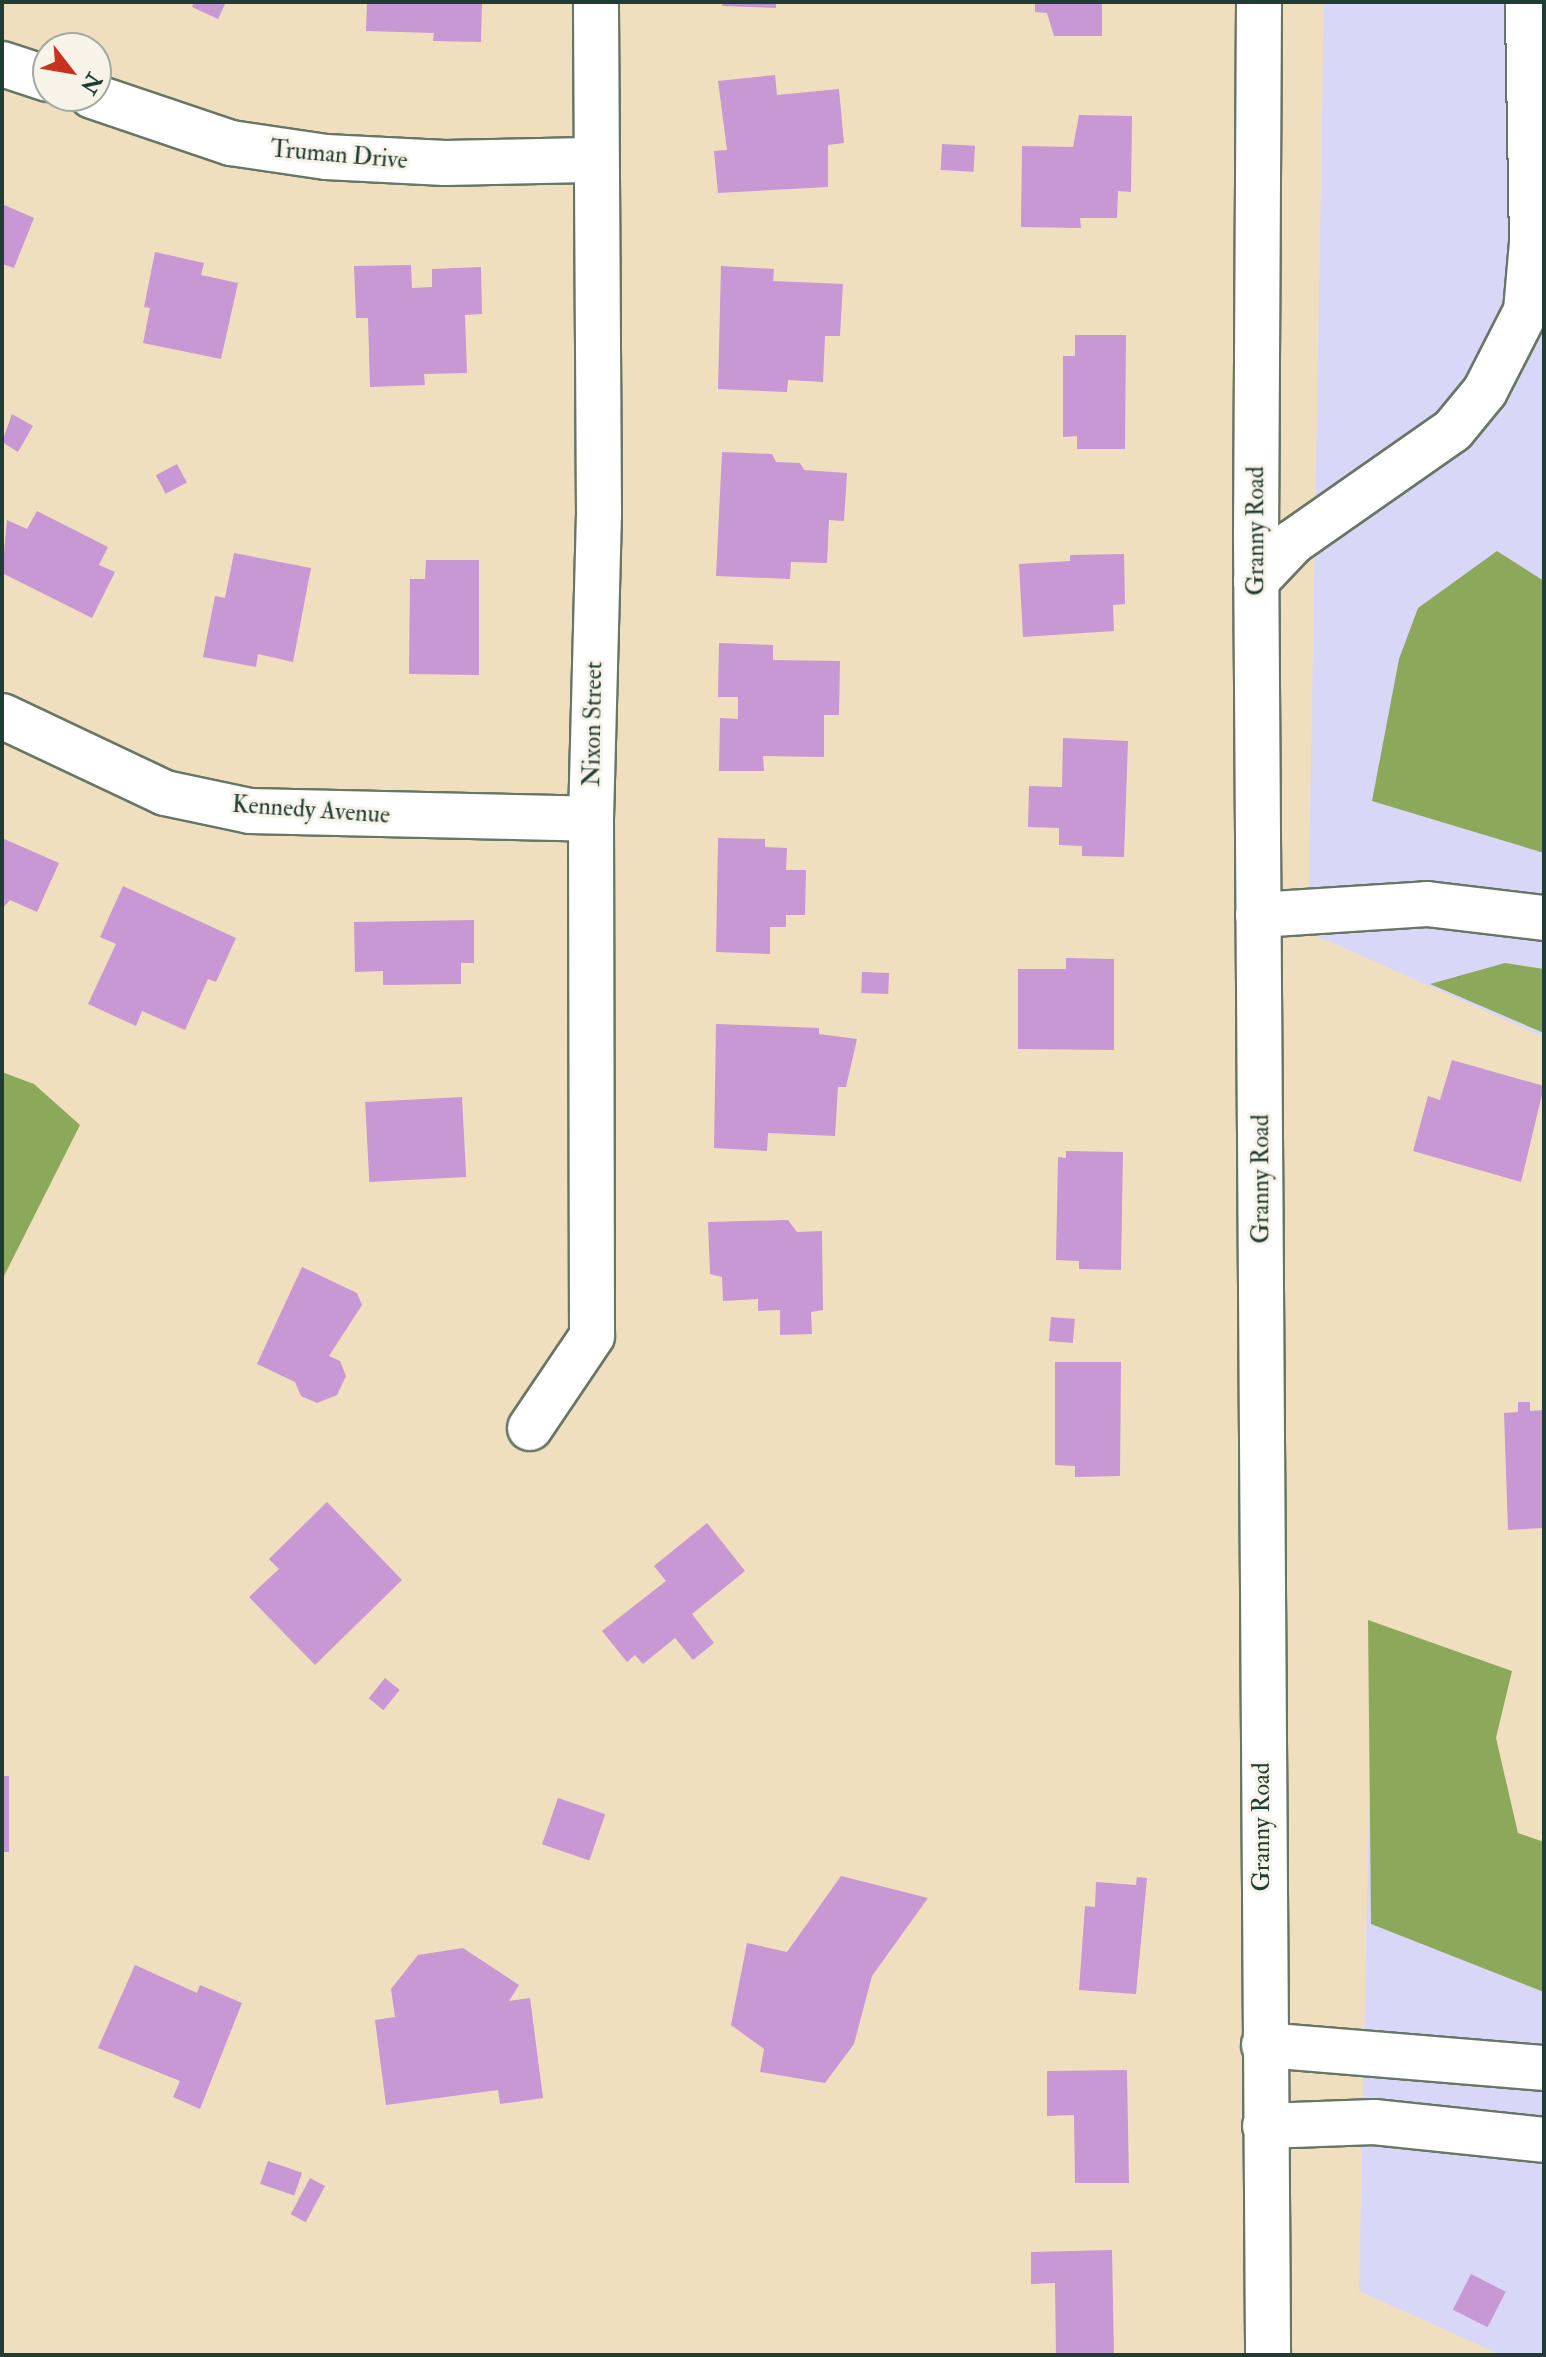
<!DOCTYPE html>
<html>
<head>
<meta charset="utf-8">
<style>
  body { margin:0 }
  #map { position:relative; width:1546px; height:2357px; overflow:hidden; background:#f0dfbf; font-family:"IM FELL Double Pica",serif }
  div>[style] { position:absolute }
  .built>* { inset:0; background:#d9d7f8 }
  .forest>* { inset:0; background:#8ca95b }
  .building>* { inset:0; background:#c798d3; transform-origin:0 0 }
  .roads { filter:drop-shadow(2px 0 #687665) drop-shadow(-2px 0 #687665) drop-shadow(0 2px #687665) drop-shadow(0 -2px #687665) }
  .minor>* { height:44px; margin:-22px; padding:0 22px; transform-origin:22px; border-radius:22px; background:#fff }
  span { translate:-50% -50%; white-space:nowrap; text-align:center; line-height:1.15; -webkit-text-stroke:6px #f7f3e8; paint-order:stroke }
  .street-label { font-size:24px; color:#1f3d34 }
  .frame { position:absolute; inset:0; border:4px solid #1f3d34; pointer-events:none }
  .north { position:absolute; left:32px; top:32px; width:80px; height:80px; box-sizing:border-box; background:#f7f3e8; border:2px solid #a1aaa0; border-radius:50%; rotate:121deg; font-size:22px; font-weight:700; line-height:32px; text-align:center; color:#1f3d34 }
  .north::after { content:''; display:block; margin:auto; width:28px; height:36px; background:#c8321e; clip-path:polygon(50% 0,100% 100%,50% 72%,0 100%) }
</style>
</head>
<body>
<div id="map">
  <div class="built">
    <i style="clip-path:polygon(1324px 2px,1544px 2px,1544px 1037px,1308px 932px)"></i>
    <i style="clip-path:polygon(1369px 1803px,1544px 1877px,1544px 2355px,1501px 2355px,1359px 2291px)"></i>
  </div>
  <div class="forest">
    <i style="clip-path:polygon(1497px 551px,1544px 581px,1544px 853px,1372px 801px,1399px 659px,1418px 608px)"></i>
    <i style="clip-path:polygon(1505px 963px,1544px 969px,1544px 1033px,1430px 984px)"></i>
    <i style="clip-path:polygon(2px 1072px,34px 1084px,80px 1125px,2px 1280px)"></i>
    <i style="clip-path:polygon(1368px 1620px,1512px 1671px,1496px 1738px,1518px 1833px,1544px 1842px,1544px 1992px,1371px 1924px)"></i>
  </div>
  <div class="building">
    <i style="clip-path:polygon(194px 2px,226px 2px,218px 19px,192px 7px)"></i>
    <i style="clip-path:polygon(367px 2px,482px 2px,481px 42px,433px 41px,434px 33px,366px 31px)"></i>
    <i style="clip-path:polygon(723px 2px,776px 2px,776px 8px,722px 6px)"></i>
    <i style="clip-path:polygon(1035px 2px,1102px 2px,1102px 36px,1054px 36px,1047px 13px,1035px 12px)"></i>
    <i style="clip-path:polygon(775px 75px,777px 95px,839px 89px,844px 143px,828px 145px,828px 187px,718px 193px,714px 151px,727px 150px,718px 81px)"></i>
    <i style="clip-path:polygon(1079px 115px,1132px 116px,1131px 192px,1118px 191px,1117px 218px,1080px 218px,1081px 228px,1021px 227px,1022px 146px,1073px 147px)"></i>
    <i style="left:942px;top:144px;width:33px;height:26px;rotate:3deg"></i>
    <i style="clip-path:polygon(2px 204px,34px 218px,14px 268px,2px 264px)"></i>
    <i style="clip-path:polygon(155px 252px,204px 263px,201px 275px,238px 283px,221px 359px,143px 343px,150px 308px,144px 307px)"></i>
    <i style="clip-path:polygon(411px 265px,412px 288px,432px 287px,432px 269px,481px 267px,482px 314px,465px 315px,467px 373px,424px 374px,425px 385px,370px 387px,368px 318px,356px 318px,354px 266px)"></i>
    <i style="clip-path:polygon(721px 266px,774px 269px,773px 281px,843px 284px,840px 336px,825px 336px,823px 382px,788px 380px,787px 392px,718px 389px)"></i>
    <i style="clip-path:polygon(1075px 335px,1126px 335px,1125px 449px,1077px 449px,1077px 436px,1063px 437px,1063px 356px,1075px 356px)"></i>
    <i style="clip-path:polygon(12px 414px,33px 426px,18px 452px,2px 442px)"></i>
    <i style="clip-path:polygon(722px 452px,772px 454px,776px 462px,800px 463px,804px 470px,847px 473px,844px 521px,829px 520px,827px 563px,791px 562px,790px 579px,716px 576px)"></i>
    <i style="left:177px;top:464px;width:21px;height:24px;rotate:62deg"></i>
    <i style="clip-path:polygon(37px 511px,108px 547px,99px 565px,115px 572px,92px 618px,2px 573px,7px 520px,27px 529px)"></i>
    <i style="clip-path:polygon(234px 553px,311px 568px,293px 662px,258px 654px,256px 667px,203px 657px,215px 596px,225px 598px)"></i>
    <i style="clip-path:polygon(1124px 554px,1125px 604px,1113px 605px,1114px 631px,1023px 637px,1019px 564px,1070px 561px,1070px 555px)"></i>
    <i style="clip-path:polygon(426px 560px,479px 560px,479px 675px,409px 674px,410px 579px,425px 579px)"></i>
    <i style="clip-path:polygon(719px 643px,773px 645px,773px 660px,840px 661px,839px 715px,824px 715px,824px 757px,763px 756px,764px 771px,719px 771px,720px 718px,738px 719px,738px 697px,718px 697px)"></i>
    <i style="clip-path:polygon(1063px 738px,1128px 741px,1124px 857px,1082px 856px,1082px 846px,1059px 845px,1059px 828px,1028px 827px,1029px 786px,1062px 787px)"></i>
    <i style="clip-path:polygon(2px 838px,59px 863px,37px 912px,10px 900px,2px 909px)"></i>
    <i style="clip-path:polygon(718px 838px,765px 839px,765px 847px,787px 848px,786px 870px,806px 870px,805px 915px,786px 915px,786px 927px,770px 927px,770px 954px,716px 952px)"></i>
    <i style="clip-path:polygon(123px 886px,236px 938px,216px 982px,208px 979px,185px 1030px,142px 1011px,136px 1026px,88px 1004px,116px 944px,100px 937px)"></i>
    <i style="clip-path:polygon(474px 920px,474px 963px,461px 963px,461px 984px,383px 985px,383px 971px,355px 972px,354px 922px)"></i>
    <i style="clip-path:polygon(1066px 958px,1114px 959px,1114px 1050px,1018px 1049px,1018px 969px,1066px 969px)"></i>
    <i style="left:862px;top:972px;width:27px;height:21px;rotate:2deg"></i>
    <i style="clip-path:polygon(716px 1024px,819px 1028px,819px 1034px,857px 1039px,846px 1087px,838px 1087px,835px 1136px,768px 1133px,767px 1151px,714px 1148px)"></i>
    <i style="clip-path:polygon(1452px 1060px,1544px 1086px,1521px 1182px,1413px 1151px,1428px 1096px,1440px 1100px)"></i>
    <i style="left:462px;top:1097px;width:80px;height:97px;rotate:87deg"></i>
    <i style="clip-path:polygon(1066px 1151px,1123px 1152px,1121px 1270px,1079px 1269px,1079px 1261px,1056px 1260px,1058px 1157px,1066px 1158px)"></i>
    <i style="clip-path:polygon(788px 1220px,797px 1232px,822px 1231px,823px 1310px,811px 1312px,812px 1334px,780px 1335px,780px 1310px,758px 1311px,758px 1299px,723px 1301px,722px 1277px,710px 1274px,708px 1222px)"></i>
    <i style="clip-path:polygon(302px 1267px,357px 1293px,362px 1305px,329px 1356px,340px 1361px,346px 1376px,337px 1395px,317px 1403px,301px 1396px,295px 1382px,257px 1364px)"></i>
    <i style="left:1051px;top:1317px;width:24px;height:24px;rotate:5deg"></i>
    <i style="clip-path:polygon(1055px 1362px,1121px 1362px,1120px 1476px,1075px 1477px,1075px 1466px,1055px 1465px)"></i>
    <i style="clip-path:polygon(1518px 1402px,1530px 1402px,1530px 1411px,1544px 1410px,1544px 1528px,1508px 1530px,1504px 1413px,1518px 1412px)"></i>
    <i style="clip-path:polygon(327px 1502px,402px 1580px,315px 1665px,249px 1597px,279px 1569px,269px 1559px)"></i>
    <i style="clip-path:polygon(707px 1523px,745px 1571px,692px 1614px,714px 1643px,693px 1660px,675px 1638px,643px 1664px,635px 1655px,627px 1662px,602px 1631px,666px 1581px,654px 1566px)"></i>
    <i style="left:385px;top:1678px;width:19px;height:26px;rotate:39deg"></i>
    <i style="left:2px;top:1776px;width:7px;height:76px"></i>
    <i style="left:558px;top:1798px;width:50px;height:49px;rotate:19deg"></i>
    <i style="clip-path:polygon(841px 1876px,928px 1898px,872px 1976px,854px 2044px,825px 2083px,760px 2072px,764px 2049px,731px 2025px,747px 1943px,787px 1952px)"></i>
    <i style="clip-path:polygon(1137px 1877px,1147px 1878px,1136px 1994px,1079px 1990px,1085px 1906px,1095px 1907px,1096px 1882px,1136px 1885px)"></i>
    <i style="clip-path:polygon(463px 1948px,519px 1985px,509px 2001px,530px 1998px,543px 2098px,500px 2104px,498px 2090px,386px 2105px,375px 2020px,395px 2017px,391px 1989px,418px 1955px)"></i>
    <i style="clip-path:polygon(135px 1965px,197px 1993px,200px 1985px,242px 2003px,200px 2109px,173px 2097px,180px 2081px,98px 2048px)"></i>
    <i style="clip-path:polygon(1127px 2070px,1129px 2183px,1075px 2183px,1074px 2115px,1047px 2116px,1047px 2071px)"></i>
    <i style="left:268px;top:2161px;width:36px;height:24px;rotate:19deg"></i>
    <i style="left:310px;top:2178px;width:17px;height:41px;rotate:28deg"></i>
    <i style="clip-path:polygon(1112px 2250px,1114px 2355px,1056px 2355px,1055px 2283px,1031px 2284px,1031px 2252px)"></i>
    <i style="left:1471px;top:2274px;width:39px;height:40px;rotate:27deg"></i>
  </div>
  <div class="roads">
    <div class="minor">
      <i style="left:1259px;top:2px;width:532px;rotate:90.32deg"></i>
      <i style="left:1256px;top:534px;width:1821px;rotate:89.62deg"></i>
      <i style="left:2px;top:64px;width:48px;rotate:18.1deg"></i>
      <i style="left:92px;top:96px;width:147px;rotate:18.7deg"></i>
      <i style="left:231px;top:143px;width:96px;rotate:8.4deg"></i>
      <i style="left:326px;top:157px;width:119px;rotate:2.9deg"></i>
      <i style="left:445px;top:163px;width:149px;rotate:-1.2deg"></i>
      <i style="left:1256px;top:581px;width:54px;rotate:-46.5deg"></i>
      <i style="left:1293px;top:542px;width:195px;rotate:-35deg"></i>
      <i style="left:1453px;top:430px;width:50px;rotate:-50.6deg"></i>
      <i style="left:1485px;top:391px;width:90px;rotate:-62.9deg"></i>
      <i style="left:1526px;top:311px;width:68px;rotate:-85deg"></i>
      <i style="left:1532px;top:243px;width:241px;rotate:-91deg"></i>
      <i style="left:2px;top:716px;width:180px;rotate:25.3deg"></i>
      <i style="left:165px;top:793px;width:87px;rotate:12deg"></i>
      <i style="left:250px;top:811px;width:341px;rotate:1.3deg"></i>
      <i style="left:1258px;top:915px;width:169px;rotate:-3.7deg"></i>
      <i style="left:1427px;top:904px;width:118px;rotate:6.8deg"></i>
      <i style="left:530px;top:1428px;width:111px;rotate:-56deg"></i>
      <i style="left:592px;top:1336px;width:517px;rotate:-90.11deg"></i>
      <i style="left:591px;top:819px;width:305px;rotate:-88.5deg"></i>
      <i style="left:599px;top:514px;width:512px;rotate:-90.34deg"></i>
      <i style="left:1264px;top:2045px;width:281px;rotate:4.7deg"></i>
      <i style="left:1265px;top:2126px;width:109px;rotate:-2.1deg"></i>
      <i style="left:1374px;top:2122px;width:171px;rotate:6deg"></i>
    </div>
  </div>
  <div class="street-label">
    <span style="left:339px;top:155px;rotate:5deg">Truman Drive</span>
    <span style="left:1256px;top:531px;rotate:-90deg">Granny Road</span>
    <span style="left:593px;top:724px;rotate:-89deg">Nixon Street</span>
    <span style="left:311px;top:810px;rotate:4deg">Kennedy Avenue</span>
    <span style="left:1261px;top:1179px;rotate:-90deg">Granny Road</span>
    <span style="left:1262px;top:1827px;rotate:-90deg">Granny Road</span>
  </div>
  <div class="frame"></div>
  <div class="north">N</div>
</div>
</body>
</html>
